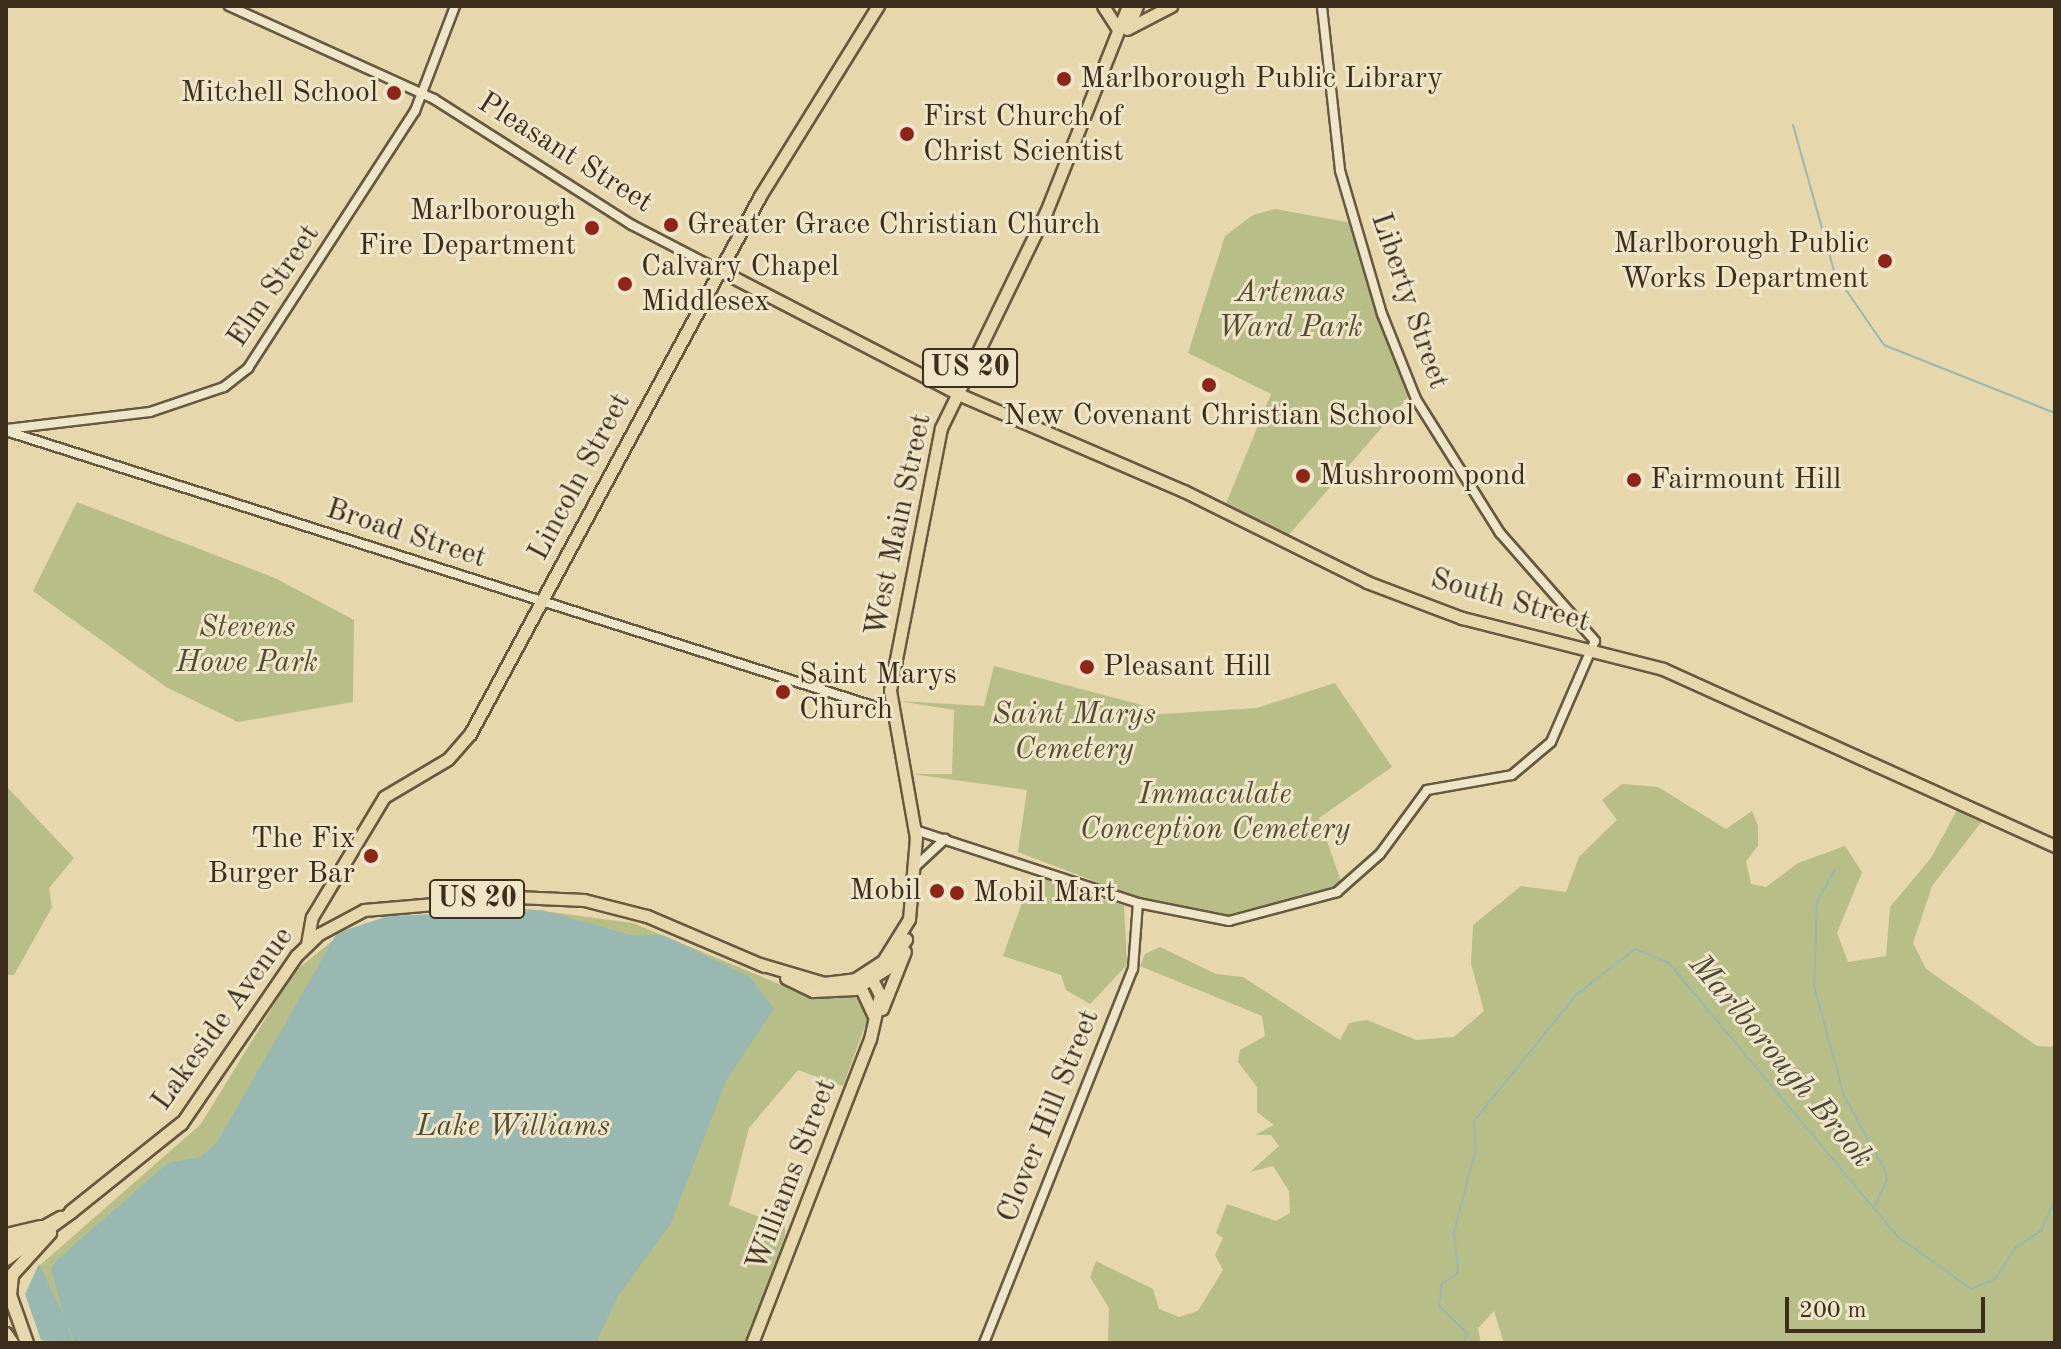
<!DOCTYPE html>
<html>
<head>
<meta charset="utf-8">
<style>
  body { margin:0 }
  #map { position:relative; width:2061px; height:1349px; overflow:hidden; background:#e6d7ac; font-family:"Old Standard TT",serif }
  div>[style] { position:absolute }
  .green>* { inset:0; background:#b7be88 }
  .water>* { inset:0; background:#99b8b2 }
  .stream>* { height:2px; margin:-1px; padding:0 1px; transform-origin:1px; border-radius:1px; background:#99b8b2 }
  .roads { filter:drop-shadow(2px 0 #675841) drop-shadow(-2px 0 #675841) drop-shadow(0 2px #675841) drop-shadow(0 -2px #675841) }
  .minor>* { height:8px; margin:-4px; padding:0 4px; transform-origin:4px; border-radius:4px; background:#efe5c9 }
  .major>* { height:11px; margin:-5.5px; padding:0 5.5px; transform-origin:5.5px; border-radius:5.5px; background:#e6d7ac }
  .highway>* { height:12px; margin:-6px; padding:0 6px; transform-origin:6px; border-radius:6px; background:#e6d7ac }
  .dots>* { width:22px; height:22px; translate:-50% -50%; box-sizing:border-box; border:4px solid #efe5c9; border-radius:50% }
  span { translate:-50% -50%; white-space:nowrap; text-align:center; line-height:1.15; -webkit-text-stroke:6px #efe5c9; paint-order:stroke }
  .shield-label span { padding:2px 6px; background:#efe5c9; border:2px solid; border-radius:6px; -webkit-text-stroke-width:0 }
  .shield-label { font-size:28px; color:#3d2d1d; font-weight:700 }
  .poi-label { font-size:30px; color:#3d2d1d }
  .left { translate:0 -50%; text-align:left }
  .right { translate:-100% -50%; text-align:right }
  .street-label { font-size:30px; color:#3d2d1d }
  .park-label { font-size:30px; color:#554a32; font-style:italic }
  .water-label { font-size:32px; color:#4f493b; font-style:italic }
  .frame { position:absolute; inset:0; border:8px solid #3d2d1d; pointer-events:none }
  .scale { position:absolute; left:1785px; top:1297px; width:200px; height:36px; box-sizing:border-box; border:4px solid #3d2d1d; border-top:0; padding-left:10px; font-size:24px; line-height:28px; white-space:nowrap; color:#3d2d1d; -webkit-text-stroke:6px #efe5c9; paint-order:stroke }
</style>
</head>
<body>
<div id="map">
  <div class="green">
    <i style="clip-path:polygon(1275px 209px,1352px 223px,1410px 395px,1287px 537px,1225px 506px,1271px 394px,1188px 353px,1225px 236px,1253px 215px)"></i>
    <i style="clip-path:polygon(77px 502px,275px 578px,354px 620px,353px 702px,238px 722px,166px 687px,33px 591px)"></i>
    <i style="clip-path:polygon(994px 666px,1149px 707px,1147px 715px,1257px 708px,1335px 683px,1392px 767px,1319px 818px,1342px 884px,1334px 889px,1225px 915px,1146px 901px,1018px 852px,1027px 790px,912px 774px,952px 774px,954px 710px,899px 701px,984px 706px)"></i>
    <i style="clip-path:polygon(1622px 784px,1658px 787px,1726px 829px,1752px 811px,1758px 826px,1758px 846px,1746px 861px,1751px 884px,1766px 887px,1798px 863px,1845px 846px,1862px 872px,1837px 933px,1848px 962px,1886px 956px,1890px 907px,1931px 858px,1957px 810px,1982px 821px,1932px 886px,1913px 943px,1926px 969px,2037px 1046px,2055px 1047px,2055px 1343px,1504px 1343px,1494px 1311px,1478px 1328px,1481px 1343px,1108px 1343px,1109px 1308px,1090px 1277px,1096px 1261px,1153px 1289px,1159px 1309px,1179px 1317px,1198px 1311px,1223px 1270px,1215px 1255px,1223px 1238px,1216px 1233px,1227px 1204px,1276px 1221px,1290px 1213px,1289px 1191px,1273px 1166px,1250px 1172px,1279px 1146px,1271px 1135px,1255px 1135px,1274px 1125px,1257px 1112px,1257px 1087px,1238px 1062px,1240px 1050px,1265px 1036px,1262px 1016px,1140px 966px,1145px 954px,1160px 947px,1216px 974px,1243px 977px,1340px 1040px,1349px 1023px,1367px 1020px,1416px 1040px,1454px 1037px,1484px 1011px,1471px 964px,1473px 925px,1521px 886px,1566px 892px,1579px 857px,1617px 820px,1602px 800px)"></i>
    <i style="clip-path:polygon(6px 786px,74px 858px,49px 888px,52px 907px,14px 975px,6px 975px)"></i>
    <i style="clip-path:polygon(1041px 873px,1124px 906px,1127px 965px,1090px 1004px,1066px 990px,1061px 975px,1003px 956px,1024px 897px,1035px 900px)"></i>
    <i style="clip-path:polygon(528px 909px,633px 923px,798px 992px,855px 996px,869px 1015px,843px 1086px,798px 1070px,749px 1128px,729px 1205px,785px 1227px,785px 1236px,745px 1343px,47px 1343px,38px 1267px,201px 1124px,294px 972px,336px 938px,384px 917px)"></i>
  </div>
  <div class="water">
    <i style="clip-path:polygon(542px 910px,630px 935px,663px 935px,750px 977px,774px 1009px,726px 1081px,671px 1223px,617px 1298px,596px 1343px,75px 1343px,67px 1321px,72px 1343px,41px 1340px,25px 1294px,39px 1264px,64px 1316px,51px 1269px,57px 1260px,168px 1163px,200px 1157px,216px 1144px,337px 933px,388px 916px)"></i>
  </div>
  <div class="stream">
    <i style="left:1793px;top:125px;width:155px;rotate:74.3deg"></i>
    <i style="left:1835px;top:274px;width:86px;rotate:55.4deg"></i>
    <i style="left:1884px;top:345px;width:184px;rotate:21.7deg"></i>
    <i style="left:1835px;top:869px;width:38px;rotate:119deg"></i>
    <i style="left:1817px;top:902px;width:84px;rotate:92deg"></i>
    <i style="left:1814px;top:986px;width:114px;rotate:74.7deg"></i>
    <i style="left:1844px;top:1096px;width:82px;rotate:60.9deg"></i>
    <i style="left:1884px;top:1168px;width:12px;rotate:76deg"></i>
    <i style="left:1887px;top:1180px;width:30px;rotate:116deg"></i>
    <i style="left:1464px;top:1343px;width:10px;rotate:-73deg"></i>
    <i style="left:1467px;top:1333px;width:39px;rotate:-136deg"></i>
    <i style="left:1439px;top:1306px;width:22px;rotate:-82deg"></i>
    <i style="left:1442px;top:1284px;width:19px;rotate:-35deg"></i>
    <i style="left:1458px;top:1273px;width:41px;rotate:-95.6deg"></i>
    <i style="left:1454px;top:1232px;width:87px;rotate:-75.3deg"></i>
    <i style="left:1476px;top:1148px;width:27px;rotate:-94deg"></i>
    <i style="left:1474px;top:1121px;width:162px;rotate:-51deg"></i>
    <i style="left:1576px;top:995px;width:75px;rotate:-37.9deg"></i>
    <i style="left:1635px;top:949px;width:35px;rotate:22deg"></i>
    <i style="left:1668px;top:962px;width:357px;rotate:50.1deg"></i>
    <i style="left:1897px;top:1236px;width:91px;rotate:35.6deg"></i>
    <i style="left:1971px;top:1289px;width:26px;rotate:-23deg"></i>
    <i style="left:1995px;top:1279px;width:38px;rotate:-57deg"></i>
    <i style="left:2016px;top:1247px;width:30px;rotate:-33deg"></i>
    <i style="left:2041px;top:1231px;width:35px;rotate:-66deg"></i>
  </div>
  <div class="roads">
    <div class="minor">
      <i style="left:229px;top:6px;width:225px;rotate:24.4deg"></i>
      <i style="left:434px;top:99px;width:235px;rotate:32.5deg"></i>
      <i style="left:632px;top:225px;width:100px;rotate:27.3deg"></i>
      <i style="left:7px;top:429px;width:144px;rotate:-6.8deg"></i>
      <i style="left:150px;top:412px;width:78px;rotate:-18.7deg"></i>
      <i style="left:224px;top:387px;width:31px;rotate:-38deg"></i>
      <i style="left:248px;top:368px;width:306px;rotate:-57deg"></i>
      <i style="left:415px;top:111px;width:112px;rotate:-69.1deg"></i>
      <i style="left:6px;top:431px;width:929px;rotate:17.6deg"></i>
      <i style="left:915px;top:830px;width:235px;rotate:18.1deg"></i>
      <i style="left:1138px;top:903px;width:93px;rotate:11.2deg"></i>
      <i style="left:1229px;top:921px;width:112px;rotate:-15deg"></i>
      <i style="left:1337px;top:892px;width:57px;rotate:-41.5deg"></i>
      <i style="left:1380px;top:854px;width:79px;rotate:-53.7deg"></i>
      <i style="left:1427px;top:790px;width:86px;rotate:-10deg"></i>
      <i style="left:1512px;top:775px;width:51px;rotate:-40.2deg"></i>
      <i style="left:1551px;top:742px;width:110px;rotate:-66.5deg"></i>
      <i style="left:1595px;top:641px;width:144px;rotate:-131.3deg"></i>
      <i style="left:1500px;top:533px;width:158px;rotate:-122.1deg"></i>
      <i style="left:1416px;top:399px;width:92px;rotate:-111.8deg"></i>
      <i style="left:1382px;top:314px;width:150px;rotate:-106.3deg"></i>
      <i style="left:1340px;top:170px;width:165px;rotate:-96.3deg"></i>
      <i style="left:916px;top:866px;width:40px;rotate:-43deg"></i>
      <i style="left:984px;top:1343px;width:403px;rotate:-68.3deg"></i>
      <i style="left:1133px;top:969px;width:66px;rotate:-85.7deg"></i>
    </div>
    <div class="major">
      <i style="left:1103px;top:6px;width:27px;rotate:57deg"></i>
      <i style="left:1128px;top:28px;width:24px;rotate:-68deg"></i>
      <i style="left:1127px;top:29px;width:50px;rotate:-27.6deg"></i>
      <i style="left:721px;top:271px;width:265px;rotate:27.4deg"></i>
      <i style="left:956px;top:393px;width:248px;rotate:23.3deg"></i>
      <i style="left:1184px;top:491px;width:204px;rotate:26.4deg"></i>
      <i style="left:1367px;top:582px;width:102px;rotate:20.8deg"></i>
      <i style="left:1462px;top:618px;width:207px;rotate:14.2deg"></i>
      <i style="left:1663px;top:669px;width:430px;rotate:24.3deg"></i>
      <i style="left:307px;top:944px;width:27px;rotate:-80deg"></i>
      <i style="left:312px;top:917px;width:140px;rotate:-59deg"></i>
      <i style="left:384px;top:797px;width:74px;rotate:-30.7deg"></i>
      <i style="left:448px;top:759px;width:33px;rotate:-49deg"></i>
      <i style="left:470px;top:734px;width:611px;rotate:-61.67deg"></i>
      <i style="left:760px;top:196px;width:224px;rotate:-58.2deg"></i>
      <i style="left:760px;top:964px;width:67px;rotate:16.5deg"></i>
      <i style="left:824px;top:983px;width:31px;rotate:-7deg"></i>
      <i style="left:855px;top:979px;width:33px;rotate:-33deg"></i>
      <i style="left:883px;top:961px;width:49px;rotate:-58.2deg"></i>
      <i style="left:909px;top:919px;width:81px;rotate:-85.1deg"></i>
      <i style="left:916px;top:838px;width:150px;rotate:-100deg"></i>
      <i style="left:890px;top:690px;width:267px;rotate:-79deg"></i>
      <i style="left:941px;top:428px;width:240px;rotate:-64.1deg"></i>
      <i style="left:1046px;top:212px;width:222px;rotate:-68.3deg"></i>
      <i style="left:786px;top:978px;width:30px;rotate:26deg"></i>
      <i style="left:813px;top:991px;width:42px;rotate:-2.7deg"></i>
      <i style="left:855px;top:989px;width:37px;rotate:-33deg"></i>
      <i style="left:886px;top:969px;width:36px;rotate:-56deg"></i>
      <i style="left:858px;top:982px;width:38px;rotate:65deg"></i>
      <i style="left:882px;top:1009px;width:62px;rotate:-68.4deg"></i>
      <i style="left:181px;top:1124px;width:204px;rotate:-55.6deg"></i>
      <i style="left:296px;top:956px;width:32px;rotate:-44deg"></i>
      <i style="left:319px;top:934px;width:51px;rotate:-28.1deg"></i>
      <i style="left:364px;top:910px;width:153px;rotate:-4.9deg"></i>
      <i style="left:516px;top:897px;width:68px;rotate:2.5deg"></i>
      <i style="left:584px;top:900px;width:65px;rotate:14.3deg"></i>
      <i style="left:647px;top:916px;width:127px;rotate:23.1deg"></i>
      <i style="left:6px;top:1247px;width:62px;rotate:-29.1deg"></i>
      <i style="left:6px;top:1259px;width:80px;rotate:-35.9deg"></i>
      <i style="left:752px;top:1343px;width:326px;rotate:-68.8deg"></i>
      <i style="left:870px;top:1039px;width:45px;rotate:-77.2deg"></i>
      <i style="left:880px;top:995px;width:20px;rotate:-117deg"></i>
    </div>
    <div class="highway">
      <i style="left:71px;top:1212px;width:141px;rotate:-38.7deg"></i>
      <i style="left:6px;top:1235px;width:36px;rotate:-13deg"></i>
      <i style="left:6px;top:1334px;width:11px;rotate:56deg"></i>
      <i style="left:27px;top:1343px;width:51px;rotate:-109.5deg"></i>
      <i style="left:10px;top:1295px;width:20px;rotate:-84deg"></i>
      <i style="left:12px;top:1275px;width:57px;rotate:-47.9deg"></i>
    </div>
  </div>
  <div class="dots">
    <i style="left:1064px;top:79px;background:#8f2418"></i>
    <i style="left:394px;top:93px;background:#8f2418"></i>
    <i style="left:907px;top:134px;background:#8f2418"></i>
    <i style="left:671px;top:225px;background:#8f2418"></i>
    <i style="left:592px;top:228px;background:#8f2418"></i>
    <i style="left:1885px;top:261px;background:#8f2418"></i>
    <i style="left:625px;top:284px;background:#8f2418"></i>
    <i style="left:1209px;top:385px;background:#8f2418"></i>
    <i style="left:1303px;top:476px;background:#8f2418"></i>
    <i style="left:1634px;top:480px;background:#8f2418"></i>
    <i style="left:1087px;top:667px;background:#8f2418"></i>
    <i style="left:783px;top:692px;background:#8f2418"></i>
    <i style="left:371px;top:856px;background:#8f2418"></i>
    <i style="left:937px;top:891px;background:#8f2418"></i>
    <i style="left:957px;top:893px;background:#8f2418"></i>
  </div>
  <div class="shield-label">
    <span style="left:970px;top:368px">US 20</span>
    <span style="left:477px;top:899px">US 20</span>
  </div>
  <div class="poi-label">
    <span class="left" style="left:1080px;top:79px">Marlborough Public Library</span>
    <span class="right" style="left:378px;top:93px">Mitchell School</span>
    <span class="left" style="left:923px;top:134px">First Church of<br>Christ Scientist</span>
    <span class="right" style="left:576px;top:228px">Marlborough<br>Fire Department</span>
    <span class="left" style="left:687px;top:225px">Greater Grace Christian Church</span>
    <span class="right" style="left:1869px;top:261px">Marlborough Public<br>Works Department</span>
    <span class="left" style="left:641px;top:284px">Calvary Chapel<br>Middlesex</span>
    <span style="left:1209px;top:416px">New Covenant Christian School</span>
    <span class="left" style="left:1319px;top:476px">Mushroom pond</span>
    <span class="left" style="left:1650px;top:480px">Fairmount Hill</span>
    <span class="left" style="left:1103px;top:667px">Pleasant Hill</span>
    <span class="left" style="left:799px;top:692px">Saint Marys<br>Church</span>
    <span class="right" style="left:355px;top:856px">The Fix<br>Burger Bar</span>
    <span class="right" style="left:921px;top:891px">Mobil</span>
    <span class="left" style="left:973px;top:893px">Mobil Mart</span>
  </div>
  <div class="street-label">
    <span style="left:565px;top:153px;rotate:32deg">Pleasant Street</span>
    <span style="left:274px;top:286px;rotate:-56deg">Elm Street</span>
    <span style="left:1409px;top:301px;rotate:71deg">Liberty Street</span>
    <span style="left:580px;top:477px;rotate:-62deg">Lincoln Street</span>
    <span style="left:899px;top:525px;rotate:-78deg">West Main Street</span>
    <span style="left:406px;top:534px;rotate:18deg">Broad Street</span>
    <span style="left:1510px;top:601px;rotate:16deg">South Street</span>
    <span style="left:223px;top:1019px;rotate:-54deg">Lakeside Avenue</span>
    <span style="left:1049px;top:1116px;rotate:-68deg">Clover Hill Street</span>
    <span style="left:792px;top:1175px;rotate:-69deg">Williams Street</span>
  </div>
  <div class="park-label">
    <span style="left:1290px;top:310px">Artemas<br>Ward Park</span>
    <span style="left:247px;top:645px">Stevens<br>Howe Park</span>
    <span style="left:1074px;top:732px">Saint Marys<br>Cemetery</span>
    <span style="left:1215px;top:812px">Immaculate<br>Conception Cemetery</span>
    <span style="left:513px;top:1127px">Lake Williams</span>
  </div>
  <div class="water-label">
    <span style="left:1780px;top:1062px;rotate:50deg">Marlborough Brook</span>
  </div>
  <div class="frame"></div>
  <div class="scale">200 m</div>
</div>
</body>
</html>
